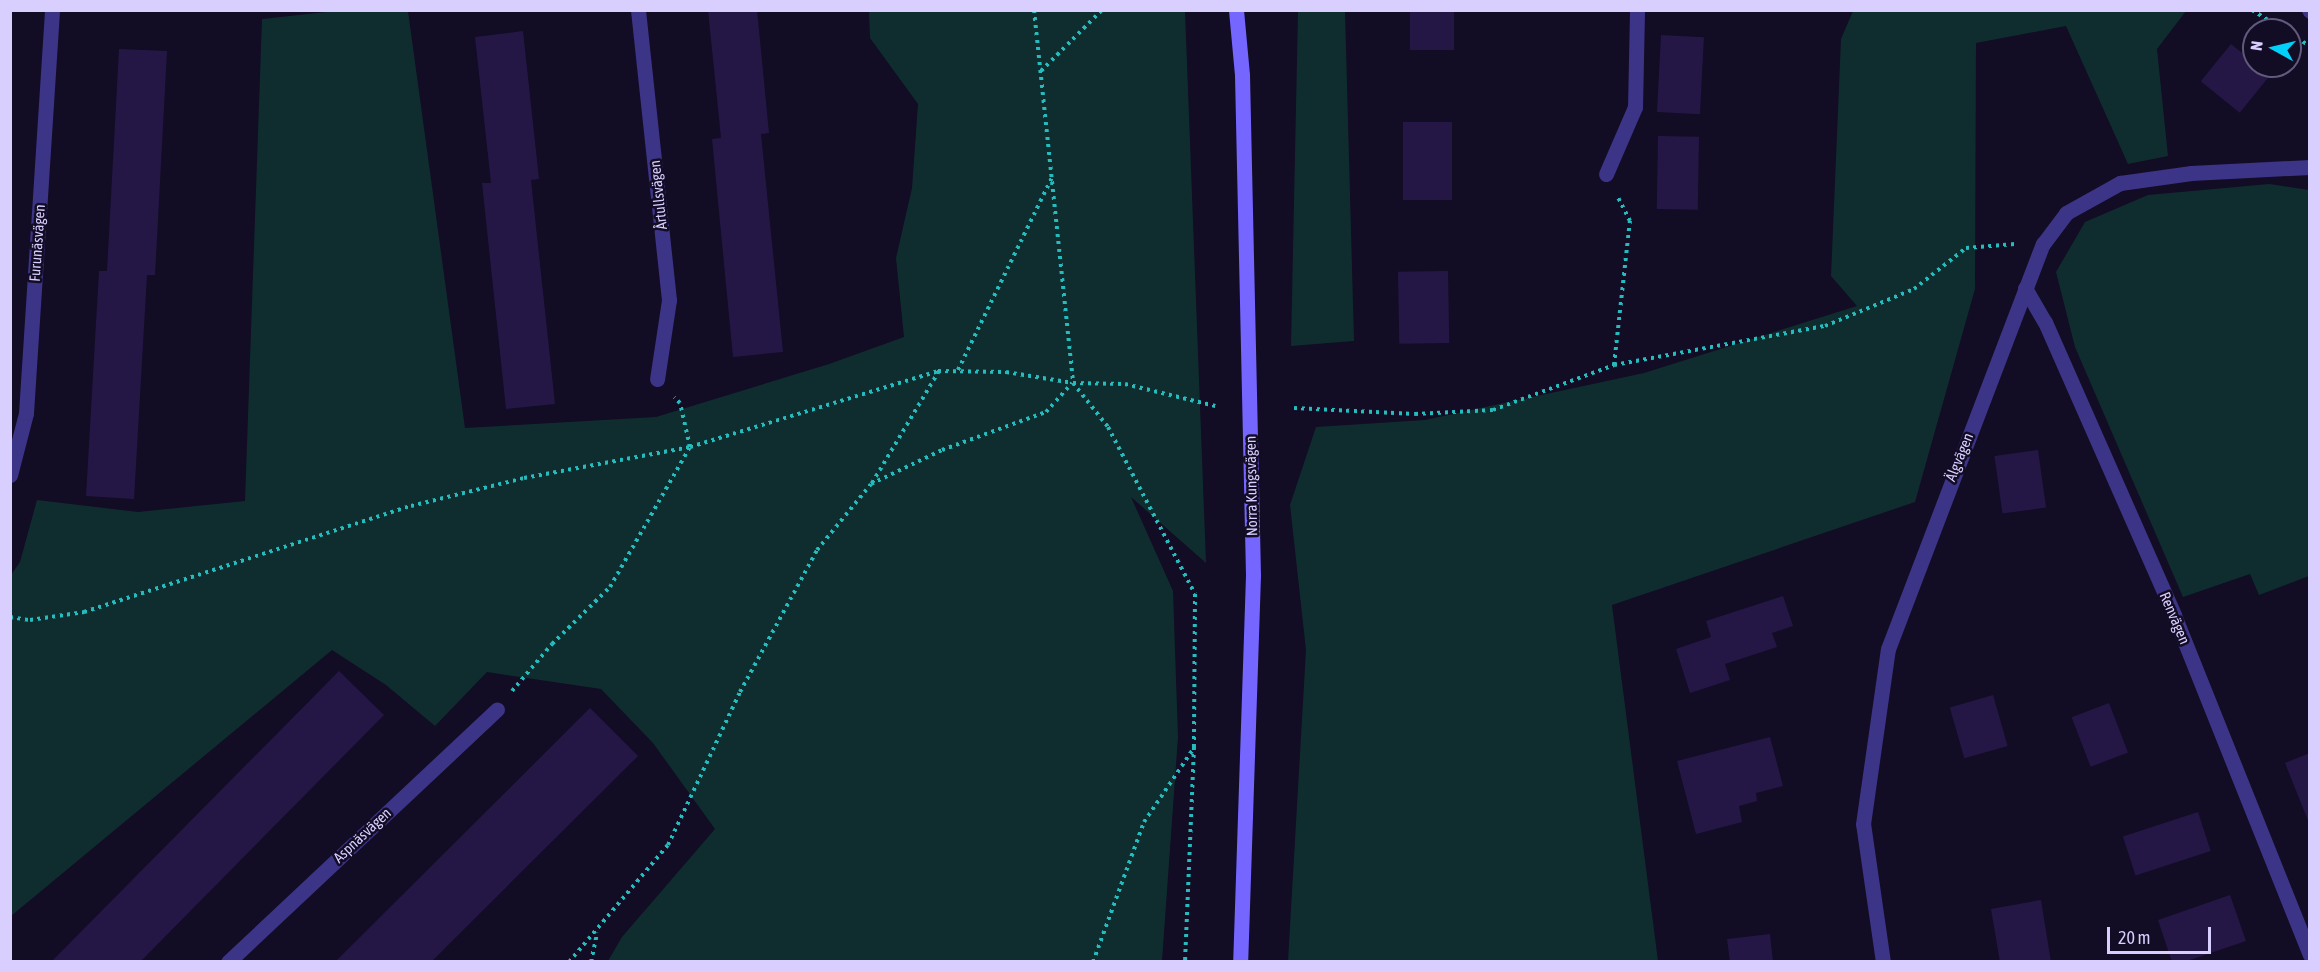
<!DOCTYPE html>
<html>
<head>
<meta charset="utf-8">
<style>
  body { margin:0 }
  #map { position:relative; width:2320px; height:972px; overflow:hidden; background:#120c24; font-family:"Asap Condensed",sans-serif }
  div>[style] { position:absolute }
  .green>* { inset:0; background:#0f2d2e }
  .building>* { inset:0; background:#241746; transform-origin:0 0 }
  .path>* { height:4px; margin-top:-2px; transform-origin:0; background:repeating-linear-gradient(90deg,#25bcbd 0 3px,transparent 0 7.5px) }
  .minor>* { height:15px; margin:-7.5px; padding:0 7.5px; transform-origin:7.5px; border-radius:7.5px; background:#3c3486 }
  .tertiary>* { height:15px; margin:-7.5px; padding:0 7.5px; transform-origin:7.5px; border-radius:7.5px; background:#3c3486 }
  .secondary>* { height:15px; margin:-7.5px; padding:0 7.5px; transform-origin:7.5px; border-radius:7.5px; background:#7466ff }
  span { translate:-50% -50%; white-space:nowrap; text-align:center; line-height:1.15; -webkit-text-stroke:5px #120c24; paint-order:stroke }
  .street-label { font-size:15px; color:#d8cfff }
  .frame { position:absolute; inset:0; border:12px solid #d8cfff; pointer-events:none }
  .north { position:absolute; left:2242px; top:18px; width:60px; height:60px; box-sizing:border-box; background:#120c24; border:2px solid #615a7c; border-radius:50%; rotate:278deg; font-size:16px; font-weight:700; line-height:24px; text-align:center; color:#d8cfff }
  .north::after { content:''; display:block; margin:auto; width:21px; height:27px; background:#00d0fa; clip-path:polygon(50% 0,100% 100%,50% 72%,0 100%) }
  .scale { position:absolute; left:2107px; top:927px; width:104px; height:27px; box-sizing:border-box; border:3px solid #d8cfff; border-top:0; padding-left:8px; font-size:18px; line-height:21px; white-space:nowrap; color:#d8cfff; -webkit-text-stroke:4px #120c24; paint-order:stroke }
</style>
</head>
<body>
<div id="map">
  <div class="green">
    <i style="clip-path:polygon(345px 10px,408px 11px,465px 428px,656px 417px,829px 364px,904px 337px,896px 258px,912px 188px,918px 104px,870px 38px,869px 11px,1185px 11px,1206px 563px,1131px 497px,1173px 591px,1178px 737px,1162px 961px,608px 961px,622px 937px,715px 829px,653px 743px,601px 689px,487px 672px,435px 726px,386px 685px,332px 650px,11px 916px,11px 575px,20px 562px,37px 500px,138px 512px,245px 501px,262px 19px)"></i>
    <i style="clip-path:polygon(1298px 11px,1345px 11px,1354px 341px,1291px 346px)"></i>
    <i style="clip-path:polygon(1853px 11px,2186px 11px,2157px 49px,2168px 156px,2128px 164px,2066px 26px,1976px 43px,1975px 289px,1915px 502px,1612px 605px,1658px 961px,1288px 961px,1306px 650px,1290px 505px,1316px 427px,1425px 420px,1644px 373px,1857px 306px,1831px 276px,1841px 39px)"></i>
    <i style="clip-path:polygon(2269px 184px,2309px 190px,2309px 576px,2259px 595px,2250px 574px,2183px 597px,2075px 347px,2056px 272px,2085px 222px,2148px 195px)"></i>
  </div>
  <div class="building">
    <i style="clip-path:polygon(708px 10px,757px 10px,769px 133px,761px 134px,783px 352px,733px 357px,712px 139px,721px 138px)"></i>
    <i style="left:1410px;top:10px;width:44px;height:40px"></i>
    <i style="clip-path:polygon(523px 31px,539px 179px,531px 180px,555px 404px,506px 409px,482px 183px,491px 183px,475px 37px)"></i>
    <i style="left:1661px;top:35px;width:43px;height:77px;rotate:3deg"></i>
    <i style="left:2231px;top:44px;width:50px;height:48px;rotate:39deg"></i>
    <i style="clip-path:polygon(119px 49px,167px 51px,155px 275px,147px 275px,134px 499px,86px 496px,99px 271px,107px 271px)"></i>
    <i style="left:1452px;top:122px;width:78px;height:49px;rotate:90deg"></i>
    <i style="left:1658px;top:136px;width:41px;height:73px;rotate:1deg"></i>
    <i style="left:1448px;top:271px;width:72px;height:50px;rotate:89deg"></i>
    <i style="left:2038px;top:450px;width:58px;height:44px;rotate:82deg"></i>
    <i style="clip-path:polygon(1783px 596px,1793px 626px,1772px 633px,1777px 647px,1725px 664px,1730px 680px,1690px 693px,1676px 649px,1711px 637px,1706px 621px)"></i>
    <i style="clip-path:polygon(339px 671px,384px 715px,140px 962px,51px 962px)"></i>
    <i style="left:1993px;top:695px;width:53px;height:45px;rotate:74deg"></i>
    <i style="left:2109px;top:703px;width:53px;height:40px;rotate:69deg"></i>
    <i style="clip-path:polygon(590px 708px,638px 756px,431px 962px,335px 962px)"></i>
    <i style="clip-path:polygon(1770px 737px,1783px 786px,1756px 793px,1757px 801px,1739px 806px,1742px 822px,1696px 834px,1677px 761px)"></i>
    <i style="clip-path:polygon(2310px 753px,2310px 823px,2309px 823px,2285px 763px)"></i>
    <i style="left:2198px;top:812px;width:41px;height:79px;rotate:72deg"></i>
    <i style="clip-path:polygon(2230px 895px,2246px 941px,2184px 962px,2172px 962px,2158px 920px)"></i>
    <i style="clip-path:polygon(2041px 900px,2051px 962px,2000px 962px,1991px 909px)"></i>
    <i style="clip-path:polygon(1770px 934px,1773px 962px,1730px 962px,1727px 939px)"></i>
  </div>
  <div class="path">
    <i style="left:1034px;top:10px;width:375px;rotate:84deg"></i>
    <i style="left:1073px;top:383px;width:56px;rotate:51.5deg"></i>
    <i style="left:1108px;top:427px;width:188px;rotate:62.5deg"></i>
    <i style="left:1195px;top:594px;width:153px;rotate:90.4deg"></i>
    <i style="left:1194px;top:747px;width:215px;rotate:92.4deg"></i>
    <i style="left:2252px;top:10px;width:38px;rotate:32deg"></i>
    <i style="left:2290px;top:34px;width:23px;rotate:31deg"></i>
    <i style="left:1041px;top:71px;width:86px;rotate:-45deg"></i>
    <i style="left:1614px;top:365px;width:145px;rotate:-83.7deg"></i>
    <i style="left:1630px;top:221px;width:27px;rotate:-117deg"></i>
    <i style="left:958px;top:370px;width:215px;rotate:-64deg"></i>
    <i style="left:1294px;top:408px;width:121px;rotate:2.8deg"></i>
    <i style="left:1415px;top:414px;width:78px;rotate:-2.9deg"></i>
    <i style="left:1493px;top:410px;width:129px;rotate:-20.4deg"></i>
    <i style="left:1614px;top:365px;width:215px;rotate:-10.5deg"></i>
    <i style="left:1825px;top:326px;width:96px;rotate:-22.6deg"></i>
    <i style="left:1914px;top:289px;width:66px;rotate:-38.3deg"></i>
    <i style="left:1966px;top:248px;width:49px;rotate:-4.7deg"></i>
    <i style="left:872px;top:483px;width:131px;rotate:-59.1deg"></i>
    <i style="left:10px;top:617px;width:20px;rotate:9deg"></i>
    <i style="left:30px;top:620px;width:55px;rotate:-8.4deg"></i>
    <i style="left:84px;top:612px;width:344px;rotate:-18deg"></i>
    <i style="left:411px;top:506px;width:116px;rotate:-13.9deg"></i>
    <i style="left:524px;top:478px;width:169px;rotate:-10.6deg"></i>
    <i style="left:690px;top:447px;width:259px;rotate:-17deg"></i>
    <i style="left:938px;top:371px;width:68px;rotate:0.8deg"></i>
    <i style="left:1006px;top:372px;width:68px;rotate:9.3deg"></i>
    <i style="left:1073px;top:383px;width:52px;rotate:1.1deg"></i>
    <i style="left:1125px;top:384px;width:93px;rotate:13.7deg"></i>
    <i style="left:512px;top:691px;width:62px;rotate:-49.6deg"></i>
    <i style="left:552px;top:644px;width:81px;rotate:-44.5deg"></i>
    <i style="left:610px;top:587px;width:161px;rotate:-60.3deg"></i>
    <i style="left:690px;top:447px;width:45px;rotate:-102.8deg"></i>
    <i style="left:680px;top:403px;width:8px;rotate:-135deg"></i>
    <i style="left:569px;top:962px;width:153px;rotate:-49.8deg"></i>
    <i style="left:668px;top:845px;width:169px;rotate:-64.8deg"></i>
    <i style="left:740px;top:692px;width:162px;rotate:-61.5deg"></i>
    <i style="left:817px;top:550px;width:85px;rotate:-50.7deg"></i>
    <i style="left:871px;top:484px;width:79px;rotate:-25.6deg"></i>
    <i style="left:942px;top:450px;width:111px;rotate:-20.1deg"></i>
    <i style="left:1046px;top:412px;width:39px;rotate:-48deg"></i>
    <i style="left:591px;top:962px;width:30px;rotate:-78deg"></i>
    <i style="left:1093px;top:962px;width:149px;rotate:-70deg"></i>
    <i style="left:1144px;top:822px;width:89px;rotate:-56deg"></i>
  </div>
  <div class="minor">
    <i style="left:638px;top:10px;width:292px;rotate:83.9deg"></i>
    <i style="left:669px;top:300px;width:80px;rotate:98.6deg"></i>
    <i style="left:1606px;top:174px;width:73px;rotate:-66.6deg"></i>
    <i style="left:1635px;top:107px;width:97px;rotate:-88.8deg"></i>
    <i style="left:2025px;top:288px;width:39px;rotate:60deg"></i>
    <i style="left:2045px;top:322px;width:320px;rotate:66.2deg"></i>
    <i style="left:2174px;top:615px;width:366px;rotate:68.2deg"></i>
    <i style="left:10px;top:475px;width:64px;rotate:-75.5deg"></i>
    <i style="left:26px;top:413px;width:404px;rotate:-86.3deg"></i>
    <i style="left:228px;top:962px;width:369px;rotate:-43.2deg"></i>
    <i style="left:1883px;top:962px;width:139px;rotate:-98.2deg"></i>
    <i style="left:1863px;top:824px;width:177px;rotate:-81.9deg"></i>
    <i style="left:1888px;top:649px;width:434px;rotate:-69.1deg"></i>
    <i style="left:2043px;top:244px;width:39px;rotate:-53deg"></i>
    <i style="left:2066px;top:213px;width:62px;rotate:-29.1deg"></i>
    <i style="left:2120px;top:183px;width:72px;rotate:-8deg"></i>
    <i style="left:2191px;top:173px;width:119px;rotate:-2.9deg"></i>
  </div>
  <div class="tertiary">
    <i style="left:2309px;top:10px;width:1px;rotate:45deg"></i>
  </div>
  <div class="secondary">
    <i style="left:1236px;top:10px;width:65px;rotate:84.7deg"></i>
    <i style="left:1242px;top:75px;width:500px;rotate:88.74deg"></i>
    <i style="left:1253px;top:575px;width:387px;rotate:91.9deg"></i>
  </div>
  <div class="street-label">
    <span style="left:658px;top:195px;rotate:-96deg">Årtullsvägen</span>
    <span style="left:37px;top:243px;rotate:-86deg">Furunäsvägen</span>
    <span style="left:1959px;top:457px;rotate:-68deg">Älgvägen</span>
    <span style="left:1251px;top:486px;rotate:-91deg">Norra Kungsvägen</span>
    <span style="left:2175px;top:618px;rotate:67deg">Renvägen</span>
    <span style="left:362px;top:835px;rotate:-43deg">Aspnäsvägen</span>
  </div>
  <div class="frame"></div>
  <div class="north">N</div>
  <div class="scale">20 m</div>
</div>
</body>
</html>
